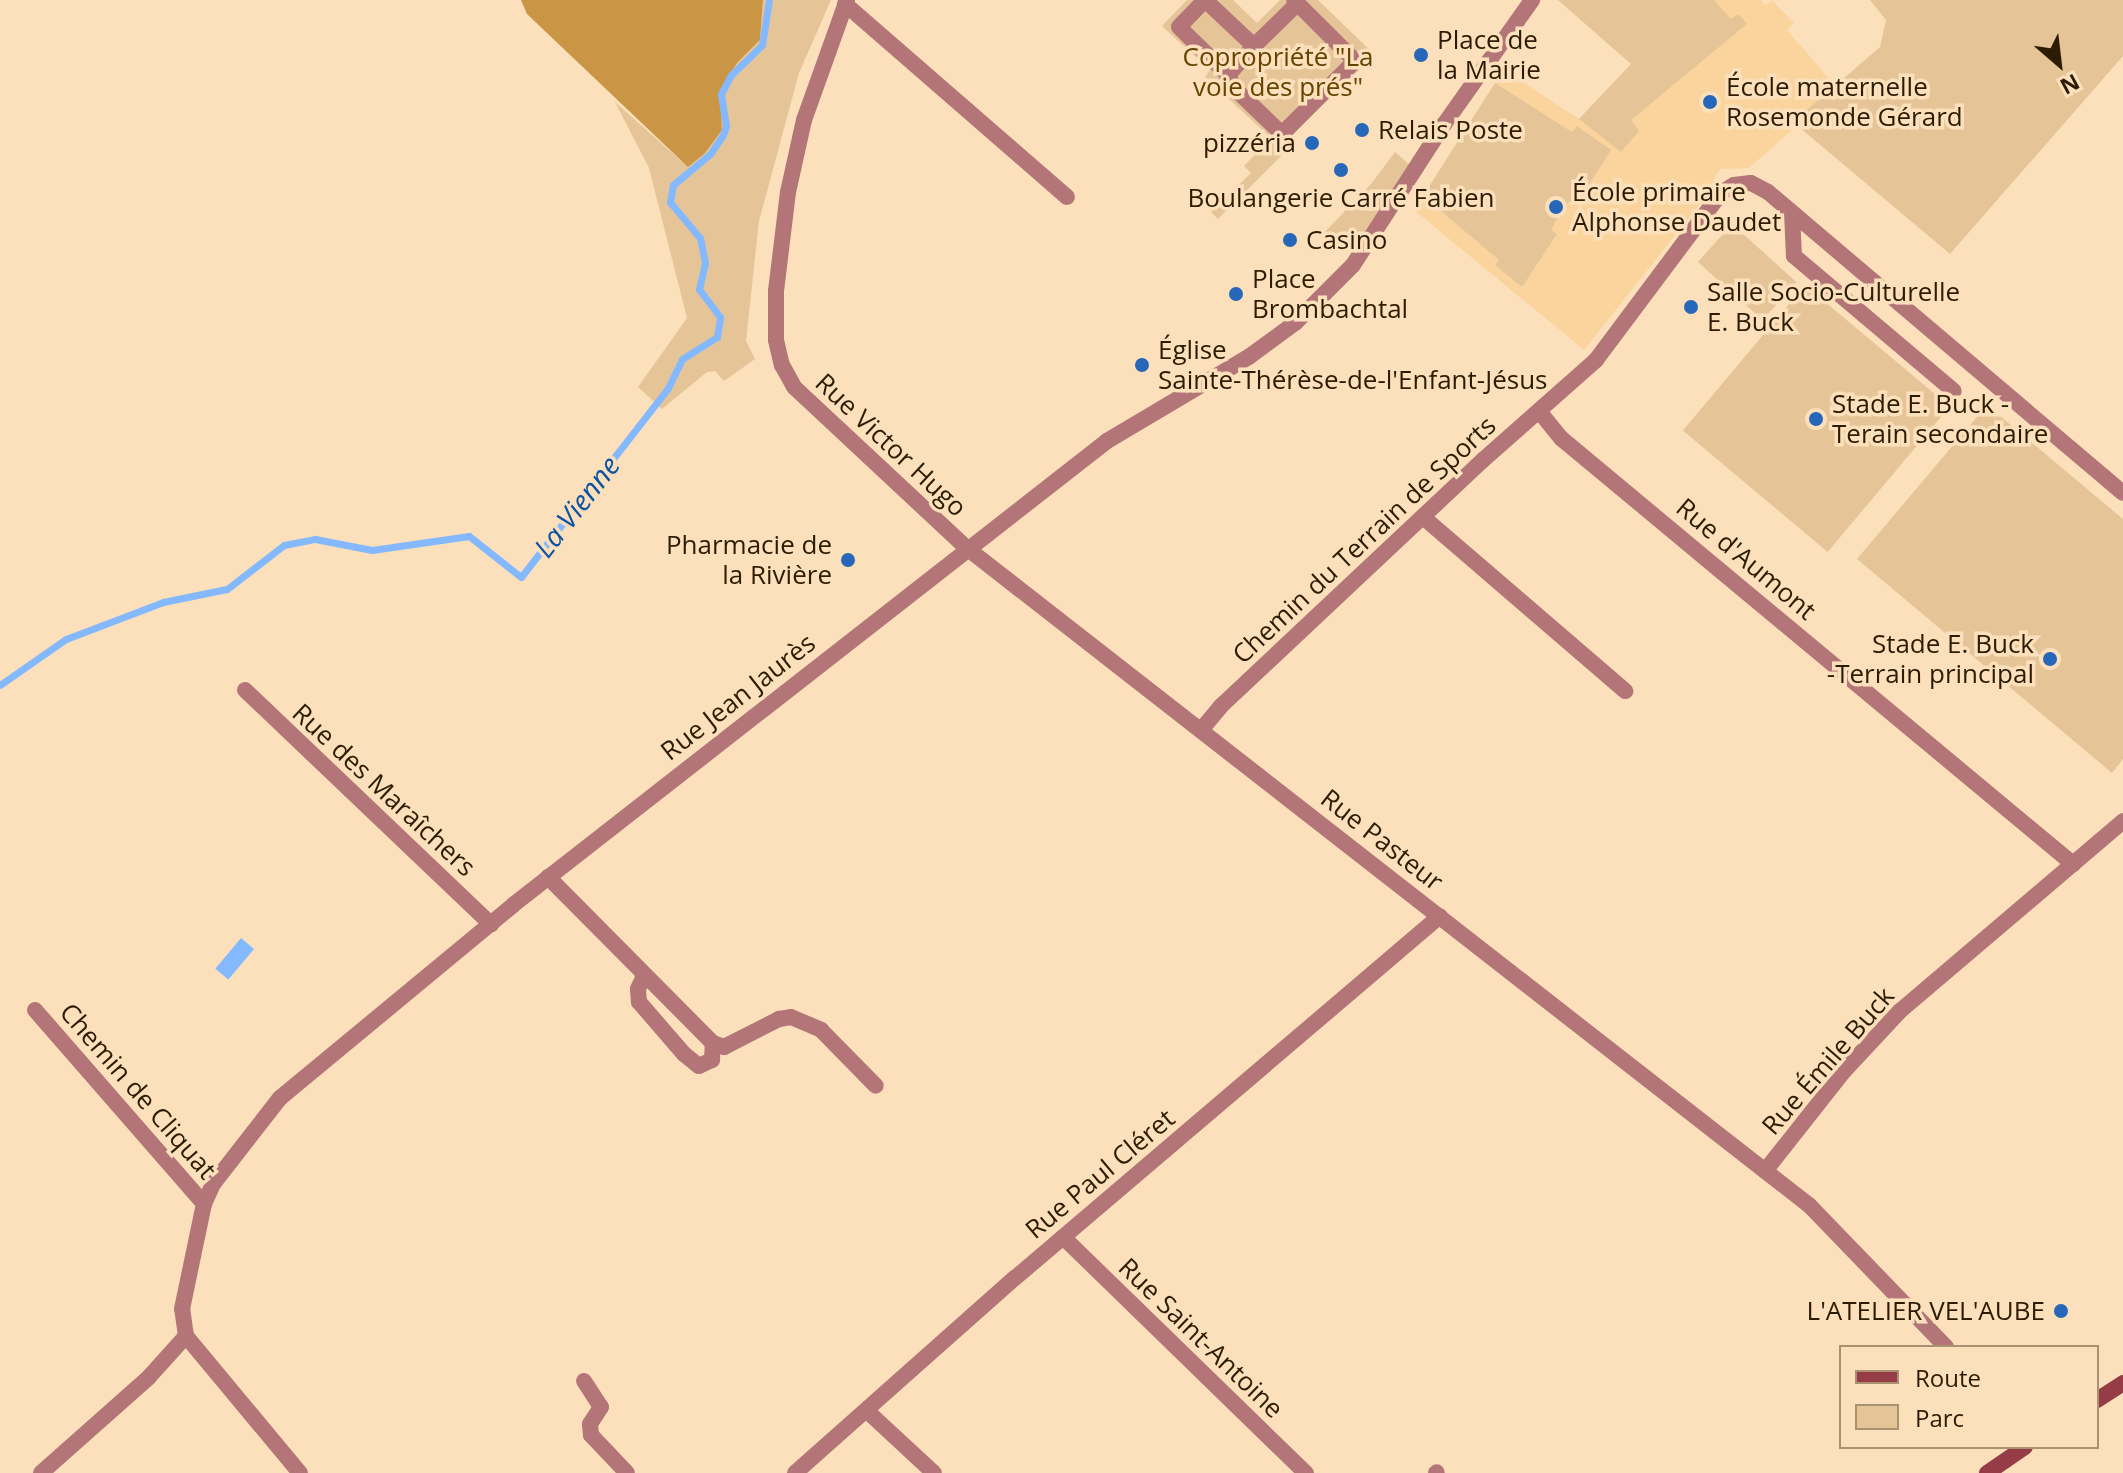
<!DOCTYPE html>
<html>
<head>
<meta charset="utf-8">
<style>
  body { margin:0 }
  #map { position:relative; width:2123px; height:1473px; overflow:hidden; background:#fbe0bb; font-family:"Open Sans",sans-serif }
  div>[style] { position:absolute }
  .built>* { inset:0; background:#fbd49d }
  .green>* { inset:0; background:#e5c598; transform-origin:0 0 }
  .forest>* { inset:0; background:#ca9646 }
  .water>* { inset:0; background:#85b9ff; transform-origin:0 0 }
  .stream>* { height:7px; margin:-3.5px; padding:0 3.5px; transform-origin:3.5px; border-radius:3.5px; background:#85b9ff }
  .minor>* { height:16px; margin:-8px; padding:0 8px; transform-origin:8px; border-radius:8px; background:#b37578 }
  .tertiary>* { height:16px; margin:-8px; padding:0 8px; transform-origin:8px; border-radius:8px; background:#b37578 }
  .secondary>* { height:16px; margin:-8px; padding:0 8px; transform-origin:8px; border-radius:8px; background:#953c46 }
  .dots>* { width:22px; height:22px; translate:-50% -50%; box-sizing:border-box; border:4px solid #fbe0bb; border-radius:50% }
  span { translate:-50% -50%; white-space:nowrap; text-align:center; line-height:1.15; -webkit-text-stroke:7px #fbe0bb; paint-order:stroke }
  .poi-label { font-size:26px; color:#2c1c03 }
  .left { translate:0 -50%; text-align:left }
  .right { translate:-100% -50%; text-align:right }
  .park-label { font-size:26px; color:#654300 }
  .street-label { font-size:26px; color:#2c1c03 }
  .water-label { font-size:28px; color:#0d53a4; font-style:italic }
  .legend { position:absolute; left:1839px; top:1345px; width:260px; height:104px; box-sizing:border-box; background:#fbe0bb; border:2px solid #a89271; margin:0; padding:10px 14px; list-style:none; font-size:24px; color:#2c1c03 }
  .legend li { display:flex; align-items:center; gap:16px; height:40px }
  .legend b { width:40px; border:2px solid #a89271 }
  .north { position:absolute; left:2019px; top:24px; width:80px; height:80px; -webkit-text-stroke:6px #fbe0bb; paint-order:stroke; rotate:152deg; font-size:22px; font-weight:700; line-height:32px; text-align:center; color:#2c1c03 }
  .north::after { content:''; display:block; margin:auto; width:28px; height:36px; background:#2c1c03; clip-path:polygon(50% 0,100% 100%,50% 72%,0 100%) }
</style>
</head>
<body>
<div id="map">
  <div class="built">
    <i style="clip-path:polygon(1558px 0,1761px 0,1766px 5px,1772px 0,1794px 23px,1787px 30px,1838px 89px,1749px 168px,1720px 169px,1699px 205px,1584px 350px,1414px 210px,1504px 70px,1579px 119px,1631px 64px)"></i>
  </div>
  <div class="green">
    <i style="clip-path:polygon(763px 0,831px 0,799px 73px,759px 221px,746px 341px,755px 359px,724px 381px,715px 371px,707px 372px,662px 409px,638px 387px,687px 318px,649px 168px,615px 102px,688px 167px,722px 130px,719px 91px,737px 63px,760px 40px)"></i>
    <i style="clip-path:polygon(1187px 0,1233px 0,1257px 23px,1280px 0,1318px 0,1375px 55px,1282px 144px,1282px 155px,1218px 219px,1211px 212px,1251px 173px,1244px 166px,1271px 138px,1205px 77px,1210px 70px,1162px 26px)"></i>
    <i style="clip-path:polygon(1558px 0,1714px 0,1731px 19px,1738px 14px,1747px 24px,1631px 120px,1639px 131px,1621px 152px,1579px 119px,1631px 64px)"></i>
    <i style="clip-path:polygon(1870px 0,2123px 0,2123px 56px,1950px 254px,1793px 122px,1880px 47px,1886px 20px)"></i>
    <i style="clip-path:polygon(1495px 83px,1572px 132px,1577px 126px,1611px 150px,1576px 205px,1570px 201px,1562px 209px,1551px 230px,1557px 234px,1522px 287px,1495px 265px,1499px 260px,1423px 196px)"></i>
    <i style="clip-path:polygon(1395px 152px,1410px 165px,1353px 254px,1329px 241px,1322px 235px,1371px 184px)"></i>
    <i style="left:1732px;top:224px;width:87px;height:51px;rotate:42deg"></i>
    <i style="left:1805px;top:285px;width:189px;height:190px;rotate:40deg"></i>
    <i style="clip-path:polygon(1987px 405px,2123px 519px,2123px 759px,2112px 773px,1857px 559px)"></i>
  </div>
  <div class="forest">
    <i style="clip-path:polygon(521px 0,763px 0,760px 40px,737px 63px,720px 91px,722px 130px,705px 153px,688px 167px,527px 14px)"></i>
  </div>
  <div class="water">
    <i style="left:241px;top:938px;width:17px;height:40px;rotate:40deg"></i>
  </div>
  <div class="stream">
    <i style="left:0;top:685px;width:80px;rotate:-34.9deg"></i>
    <i style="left:66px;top:639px;width:104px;rotate:-20.9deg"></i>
    <i style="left:163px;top:602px;width:65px;rotate:-11.5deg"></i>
    <i style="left:227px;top:589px;width:72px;rotate:-37.7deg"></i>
    <i style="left:284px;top:545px;width:32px;rotate:-11deg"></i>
    <i style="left:315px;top:539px;width:58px;rotate:10.9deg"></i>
    <i style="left:372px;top:550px;width:98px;rotate:-8.2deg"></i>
    <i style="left:469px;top:536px;width:66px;rotate:38.3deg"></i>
    <i style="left:521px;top:577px;width:239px;rotate:-52.1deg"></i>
    <i style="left:668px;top:388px;width:32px;rotate:-64deg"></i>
    <i style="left:682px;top:359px;width:41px;rotate:-32.2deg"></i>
    <i style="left:717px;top:337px;width:20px;rotate:-81deg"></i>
    <i style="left:720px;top:317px;width:35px;rotate:-127deg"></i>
    <i style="left:699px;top:289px;width:27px;rotate:-77deg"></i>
    <i style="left:705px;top:263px;width:25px;rotate:-101deg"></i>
    <i style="left:700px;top:238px;width:47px;rotate:-129.8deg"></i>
    <i style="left:670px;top:202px;width:17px;rotate:-80deg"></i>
    <i style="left:673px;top:185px;width:48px;rotate:-40deg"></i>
    <i style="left:710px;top:154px;width:23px;rotate:-56deg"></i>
    <i style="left:723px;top:135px;width:9px;rotate:-72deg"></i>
    <i style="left:726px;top:126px;width:32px;rotate:-99deg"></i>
    <i style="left:721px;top:94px;width:21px;rotate:-62deg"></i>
    <i style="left:731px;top:75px;width:43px;rotate:-44.1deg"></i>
    <i style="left:762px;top:45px;width:46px;rotate:-81.2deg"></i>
  </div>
  <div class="minor">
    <i style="left:1205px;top:0;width:37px;rotate:134deg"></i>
    <i style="left:1179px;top:27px;width:69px;rotate:44.4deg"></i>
    <i style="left:1228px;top:75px;width:14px;rotate:65deg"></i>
    <i style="left:1234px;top:88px;width:66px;rotate:43.8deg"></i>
    <i style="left:1282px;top:134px;width:103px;rotate:-45deg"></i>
    <i style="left:1355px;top:61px;width:86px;rotate:-135deg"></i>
    <i style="left:1205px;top:0;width:67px;rotate:43.2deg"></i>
    <i style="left:1254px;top:46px;width:60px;rotate:-44.3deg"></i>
    <i style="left:845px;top:4px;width:294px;rotate:41deg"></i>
    <i style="left:1228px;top:75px;width:39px;rotate:-48deg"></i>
    <i style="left:1792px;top:214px;width:42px;rotate:87.3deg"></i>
    <i style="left:1794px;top:256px;width:209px;rotate:40.2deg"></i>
    <i style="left:1539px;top:411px;width:36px;rotate:51deg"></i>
    <i style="left:1562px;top:439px;width:665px;rotate:39.75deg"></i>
    <i style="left:1423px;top:517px;width:267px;rotate:40.7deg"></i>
    <i style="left:245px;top:690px;width:340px;rotate:43.6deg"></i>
    <i style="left:1201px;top:730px;width:31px;rotate:-50deg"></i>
    <i style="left:1221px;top:706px;width:359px;rotate:-43.2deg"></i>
    <i style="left:1483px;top:460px;width:151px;rotate:-41.5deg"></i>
    <i style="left:1596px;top:360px;width:209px;rotate:-53.2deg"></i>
    <i style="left:1721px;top:193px;width:15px;rotate:-32deg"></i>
    <i style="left:1734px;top:185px;width:17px;rotate:-7deg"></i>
    <i style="left:1751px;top:183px;width:19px;rotate:28deg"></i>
    <i style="left:1768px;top:192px;width:465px;rotate:40.3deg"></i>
    <i style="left:548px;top:877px;width:234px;rotate:45.2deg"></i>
    <i style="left:713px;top:1043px;width:12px;rotate:20deg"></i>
    <i style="left:724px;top:1047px;width:62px;rotate:-27deg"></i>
    <i style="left:779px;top:1019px;width:12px;rotate:-9deg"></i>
    <i style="left:791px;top:1017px;width:33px;rotate:23deg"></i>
    <i style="left:821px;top:1030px;width:78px;rotate:45.5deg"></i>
    <i style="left:644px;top:976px;width:14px;rotate:115deg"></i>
    <i style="left:638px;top:989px;width:13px;rotate:86deg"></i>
    <i style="left:639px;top:1002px;width:69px;rotate:49.1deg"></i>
    <i style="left:684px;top:1054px;width:19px;rotate:39deg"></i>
    <i style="left:699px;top:1066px;width:14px;rotate:-25deg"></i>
    <i style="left:712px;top:1060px;width:17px;rotate:-87deg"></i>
    <i style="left:35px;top:1010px;width:257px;rotate:48.9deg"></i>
    <i style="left:1063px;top:1237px;width:339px;rotate:44.2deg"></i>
    <i style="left:584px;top:1381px;width:31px;rotate:57deg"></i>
    <i style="left:601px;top:1407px;width:20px;rotate:123deg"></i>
    <i style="left:590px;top:1424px;width:11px;rotate:85deg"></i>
    <i style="left:591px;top:1435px;width:52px;rotate:46.5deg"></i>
    <i style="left:867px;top:1411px;width:91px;rotate:42.8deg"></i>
    <i style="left:795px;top:1473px;width:294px;rotate:-41.6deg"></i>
    <i style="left:1015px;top:1278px;width:558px;rotate:-40.42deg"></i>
    <i style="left:1436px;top:1473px;width:1px;rotate:-45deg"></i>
  </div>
  <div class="tertiary">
    <i style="left:847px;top:0;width:127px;rotate:109.7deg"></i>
    <i style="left:804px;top:120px;width:74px;rotate:102.5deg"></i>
    <i style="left:788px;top:192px;width:100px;rotate:96.9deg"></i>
    <i style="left:776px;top:291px;width:49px;rotate:90deg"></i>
    <i style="left:776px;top:340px;width:26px;rotate:77deg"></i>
    <i style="left:782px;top:365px;width:25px;rotate:61deg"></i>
    <i style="left:794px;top:387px;width:238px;rotate:43deg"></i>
    <i style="left:968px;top:549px;width:1067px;rotate:37.96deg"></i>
    <i style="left:1809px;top:1205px;width:197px;rotate:46deg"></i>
    <i style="left:1765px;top:1171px;width:127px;rotate:-51.7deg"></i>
    <i style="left:1844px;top:1071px;width:82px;rotate:-47deg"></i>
    <i style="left:1900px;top:1011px;width:293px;rotate:-40.4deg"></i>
    <i style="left:41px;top:1473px;width:144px;rotate:-41.6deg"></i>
    <i style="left:149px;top:1377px;width:55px;rotate:-47.9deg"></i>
    <i style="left:300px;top:1473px;width:178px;rotate:-129.8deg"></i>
    <i style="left:186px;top:1336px;width:27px;rotate:-98deg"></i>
    <i style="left:182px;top:1309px;width:107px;rotate:-78.2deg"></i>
    <i style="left:204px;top:1204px;width:22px;rotate:-66deg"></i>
    <i style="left:213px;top:1184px;width:109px;rotate:-52.1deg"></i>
    <i style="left:280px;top:1098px;width:303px;rotate:-39.6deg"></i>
    <i style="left:513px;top:905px;width:754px;rotate:-37.99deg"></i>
    <i style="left:1107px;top:441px;width:166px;rotate:-30.7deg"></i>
    <i style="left:1250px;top:356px;width:56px;rotate:-36.3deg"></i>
    <i style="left:1295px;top:323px;width:82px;rotate:-45deg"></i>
    <i style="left:1353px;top:265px;width:169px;rotate:-57.1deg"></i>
    <i style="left:1445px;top:123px;width:151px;rotate:-54.7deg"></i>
  </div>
  <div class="secondary">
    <i style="left:2097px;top:1400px;width:31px;rotate:-33deg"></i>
    <i style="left:1987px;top:1473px;width:46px;rotate:-34.4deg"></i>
  </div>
  <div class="dots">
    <i style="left:1421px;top:55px;background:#2667b9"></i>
    <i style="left:1710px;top:102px;background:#2667b9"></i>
    <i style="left:1362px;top:130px;background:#2667b9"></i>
    <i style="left:1312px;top:143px;background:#2667b9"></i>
    <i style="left:1341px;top:170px;background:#2667b9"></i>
    <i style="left:1556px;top:207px;background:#2667b9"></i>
    <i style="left:1290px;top:240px;background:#2667b9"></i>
    <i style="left:1236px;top:294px;background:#2667b9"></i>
    <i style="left:1691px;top:307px;background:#2667b9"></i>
    <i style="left:1142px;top:365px;background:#2667b9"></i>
    <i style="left:1816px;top:419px;background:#2667b9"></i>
    <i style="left:848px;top:560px;background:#2667b9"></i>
    <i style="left:2050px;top:659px;background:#2667b9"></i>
    <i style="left:2061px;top:1311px;background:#2667b9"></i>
  </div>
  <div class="poi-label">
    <span class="left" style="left:1437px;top:55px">Place de<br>la Mairie</span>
    <span class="left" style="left:1726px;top:102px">École maternelle<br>Rosemonde Gérard</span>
    <span class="left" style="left:1378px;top:130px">Relais Poste</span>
    <span class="right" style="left:1296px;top:143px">pizzéria</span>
    <span class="left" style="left:1572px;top:207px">École primaire<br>Alphonse Daudet</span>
    <span style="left:1341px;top:198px">Boulangerie Carré Fabien</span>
    <span class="left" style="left:1306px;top:240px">Casino</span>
    <span class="left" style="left:1252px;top:294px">Place<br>Brombachtal</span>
    <span class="left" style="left:1707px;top:307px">Salle Socio-Culturelle<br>E. Buck</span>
    <span class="left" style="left:1158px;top:365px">Église<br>Sainte-Thérèse-de-l'Enfant-Jésus</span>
    <span class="left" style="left:1832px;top:419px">Stade E. Buck -<br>Terain secondaire</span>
    <span class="right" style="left:832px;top:560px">Pharmacie de<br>la Rivière</span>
    <span class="right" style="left:2034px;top:659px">Stade E. Buck<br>-Terrain principal</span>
    <span class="right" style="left:2045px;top:1311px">L'ATELIER VEL'AUBE</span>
  </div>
  <div class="park-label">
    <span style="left:1278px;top:72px">Copropriété "La<br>voie des prés"</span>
  </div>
  <div class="street-label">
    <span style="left:891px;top:445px;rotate:43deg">Rue Victor Hugo</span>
    <span style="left:1364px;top:540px;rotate:-43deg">Chemin du Terrain de Sports</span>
    <span style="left:1746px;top:559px;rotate:40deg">Rue d'Aumont</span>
    <span style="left:738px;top:697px;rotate:-38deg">Rue Jean Jaurès</span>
    <span style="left:384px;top:790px;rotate:43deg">Rue des Maraîchers</span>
    <span style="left:1382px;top:840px;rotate:38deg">Rue Pasteur</span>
    <span style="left:1828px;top:1061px;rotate:-49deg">Rue Émile Buck</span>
    <span style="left:138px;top:1091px;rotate:49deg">Chemin de Cliquat</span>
    <span style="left:1100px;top:1174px;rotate:-40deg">Rue Paul Cléret</span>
    <span style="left:1201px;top:1338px;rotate:44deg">Rue Saint-Antoine</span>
  </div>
  <div class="water-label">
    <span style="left:576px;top:506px;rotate:-52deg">La Vienne</span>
  </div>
  <ul class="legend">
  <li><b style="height:10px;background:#953c46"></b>Route</li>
  <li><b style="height:22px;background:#e5c598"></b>Parc</li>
  </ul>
  <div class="north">N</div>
</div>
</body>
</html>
